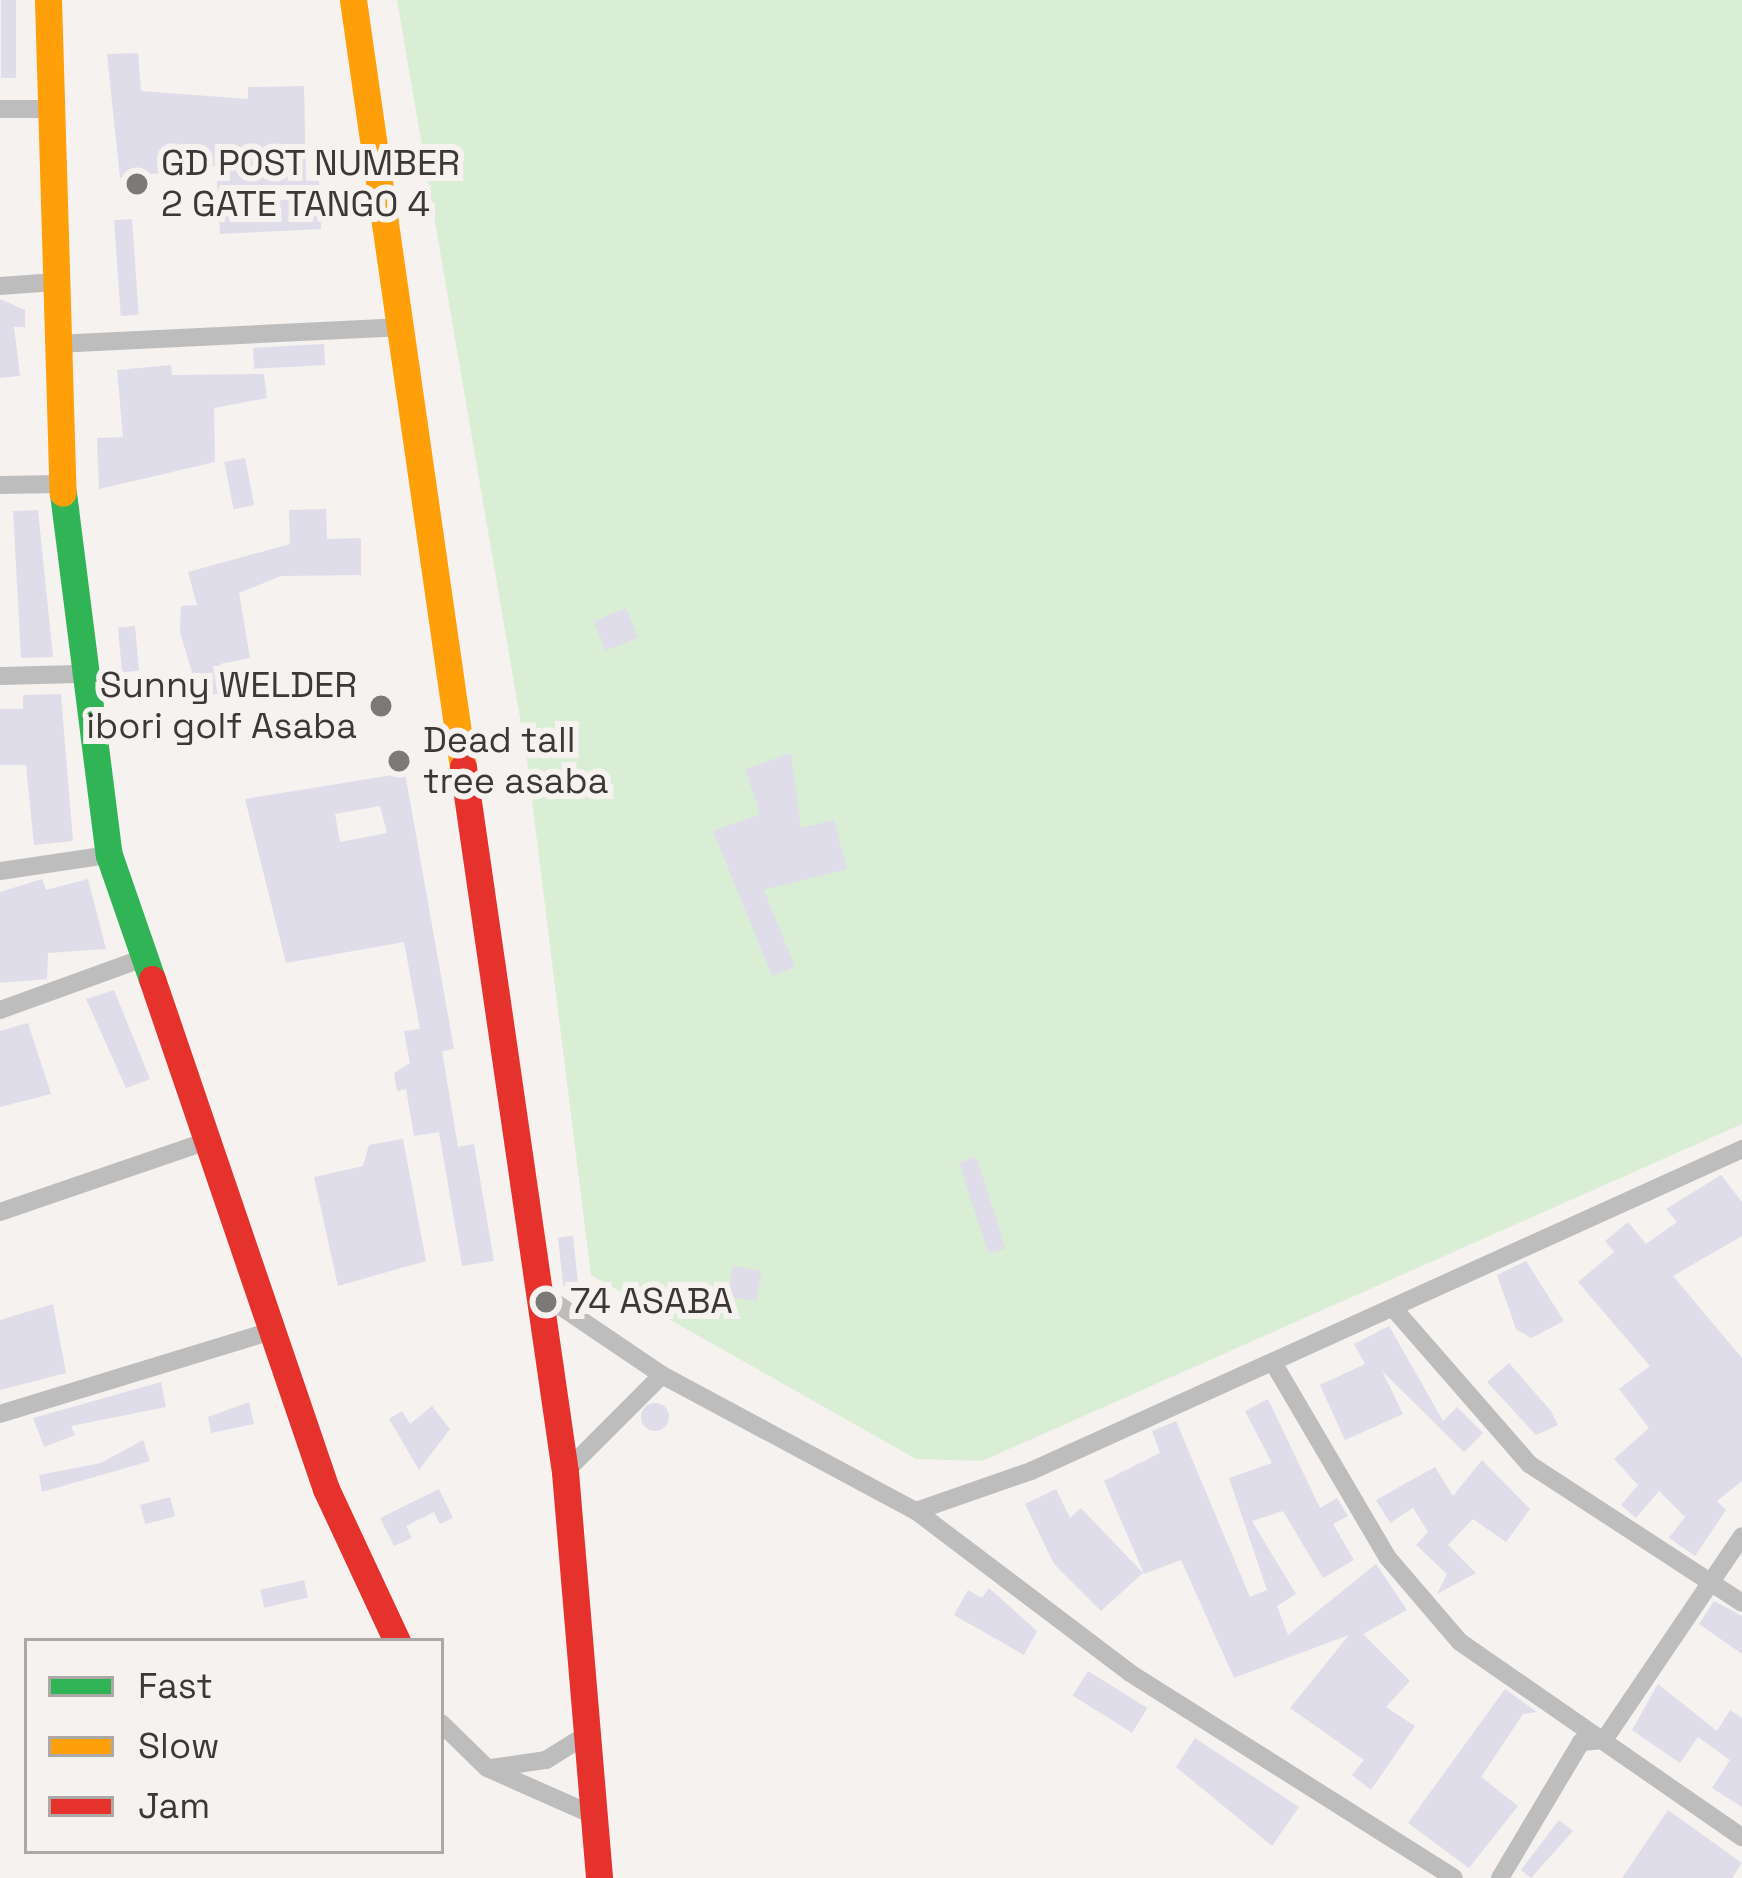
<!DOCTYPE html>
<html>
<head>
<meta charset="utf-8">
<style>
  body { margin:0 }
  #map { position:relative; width:1742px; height:1878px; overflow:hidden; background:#f5f2f0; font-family:"Space Grotesk",sans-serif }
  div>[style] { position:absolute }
  .green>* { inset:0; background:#daeed6 }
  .building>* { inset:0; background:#dedde9; transform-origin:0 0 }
  .round { border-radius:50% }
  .street>* { height:18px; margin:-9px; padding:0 9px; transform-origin:9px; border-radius:9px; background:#bebdbd }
  .fast>* { height:27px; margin:-13.5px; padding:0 13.5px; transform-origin:13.5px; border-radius:13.5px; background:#30b455 }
  .slow>* { height:27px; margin:-13.5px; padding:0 13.5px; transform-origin:13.5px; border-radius:13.5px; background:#ff9f0a }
  .jam>* { height:27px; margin:-13.5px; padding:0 13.5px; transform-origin:13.5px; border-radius:13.5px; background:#e5322d }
  .dots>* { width:33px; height:33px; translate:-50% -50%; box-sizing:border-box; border:6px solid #f6f2ef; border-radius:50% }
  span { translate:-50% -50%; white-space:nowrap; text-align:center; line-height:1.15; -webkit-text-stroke:12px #f6f2ef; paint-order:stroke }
  .poi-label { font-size:36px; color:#3a3937 }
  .left { translate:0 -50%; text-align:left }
  .right { translate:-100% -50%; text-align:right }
  .legend { position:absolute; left:24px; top:1638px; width:420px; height:216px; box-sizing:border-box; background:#f6f2ef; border:3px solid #aba8a5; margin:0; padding:15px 21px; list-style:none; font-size:36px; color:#3a3937 }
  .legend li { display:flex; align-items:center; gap:24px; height:60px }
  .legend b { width:60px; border:3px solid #aba8a5 }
</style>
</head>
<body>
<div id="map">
  <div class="green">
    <i style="clip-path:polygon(397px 0,1742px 0,1742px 1124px,982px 1461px,916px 1459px,591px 1275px,526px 753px)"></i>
  </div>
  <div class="building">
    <i style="left:1px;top:0;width:15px;height:78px"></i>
    <i style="clip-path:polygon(138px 53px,141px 91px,248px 99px,248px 87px,304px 86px,306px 181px,319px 180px,321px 229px,220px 234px,216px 166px,120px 178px,107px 54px)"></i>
    <i style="left:132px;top:219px;width:96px;height:18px;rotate:86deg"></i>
    <i style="clip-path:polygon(0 299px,25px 310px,25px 327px,14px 327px,20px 376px,0 378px)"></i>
    <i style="left:324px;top:344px;width:21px;height:71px;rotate:87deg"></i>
    <i style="clip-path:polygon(171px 365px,172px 375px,264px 374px,267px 398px,214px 408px,215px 462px,99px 489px,97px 438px,123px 437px,117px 370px)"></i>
    <i style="left:245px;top:458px;width:48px;height:21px;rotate:79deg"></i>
    <i style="clip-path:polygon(326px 509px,327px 539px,361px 538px,361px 575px,281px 576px,239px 593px,250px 658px,220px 664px,224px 693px,172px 700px,170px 685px,195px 682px,180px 632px,181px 606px,197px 605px,188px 572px,290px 544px,289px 510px)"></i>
    <i style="clip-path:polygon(38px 510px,53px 657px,21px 658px,13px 511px)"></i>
    <i style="left:626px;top:608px;width:32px;height:35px;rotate:68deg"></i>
    <i style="left:135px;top:626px;width:45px;height:17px;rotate:85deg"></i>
    <i style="clip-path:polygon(61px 694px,73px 841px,34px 845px,26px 765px,0 765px,0 709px,23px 709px,23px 695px)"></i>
    <i style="clip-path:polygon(791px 753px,801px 828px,834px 820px,847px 869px,764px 890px,795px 967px,772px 976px,713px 831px,760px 814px,745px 769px)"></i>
    <i style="clip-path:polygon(evenodd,405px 773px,454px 1049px,442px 1051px,458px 1147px,474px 1144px,494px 1261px,462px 1266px,439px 1132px,414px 1136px,406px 1089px,397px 1091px,394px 1073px,410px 1063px,404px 1031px,420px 1029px,404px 942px,286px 963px,245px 799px,405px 773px,380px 806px,387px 833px,340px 842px,335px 814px,380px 806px)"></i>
    <i style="clip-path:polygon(42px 879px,46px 890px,88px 879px,106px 949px,48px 953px,47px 979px,0 983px,0 892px)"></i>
    <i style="clip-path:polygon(114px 990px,150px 1079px,126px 1088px,86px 999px)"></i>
    <i style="clip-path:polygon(28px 1023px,51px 1094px,0 1107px,0 1031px)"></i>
    <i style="clip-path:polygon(403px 1139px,426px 1261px,338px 1286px,314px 1177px,363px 1166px,369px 1145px)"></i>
    <i style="left:976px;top:1157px;width:96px;height:18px;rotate:72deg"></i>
    <i style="clip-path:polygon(1721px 1175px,1742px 1202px,1742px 1236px,1673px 1276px,1742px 1358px,1742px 1481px,1717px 1501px,1726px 1510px,1695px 1556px,1669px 1538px,1685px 1517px,1659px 1491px,1636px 1518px,1621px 1505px,1638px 1485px,1614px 1459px,1649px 1428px,1619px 1389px,1650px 1366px,1578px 1282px,1614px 1252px,1605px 1241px,1628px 1222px,1646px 1244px,1677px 1222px,1666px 1209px)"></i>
    <i style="left:573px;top:1236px;width:49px;height:15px;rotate:84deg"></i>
    <i style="clip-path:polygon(1526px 1261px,1564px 1321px,1531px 1338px,1516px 1329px,1497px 1275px)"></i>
    <i style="left:733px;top:1266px;width:29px;height:31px;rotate:10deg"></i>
    <i style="clip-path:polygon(53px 1304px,66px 1373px,0 1390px,0 1320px)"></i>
    <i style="clip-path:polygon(1389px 1326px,1443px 1421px,1457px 1407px,1483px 1433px,1464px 1452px,1382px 1371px,1403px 1414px,1345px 1440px,1320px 1385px,1365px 1364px,1354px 1344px)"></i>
    <i style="clip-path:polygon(1509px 1363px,1551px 1411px,1558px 1425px,1536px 1435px,1487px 1382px)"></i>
    <i style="clip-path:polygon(161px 1382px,166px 1407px,71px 1426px,75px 1435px,44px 1447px,33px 1418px)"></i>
    <i style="clip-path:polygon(1268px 1399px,1320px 1508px,1337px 1498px,1348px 1516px,1333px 1524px,1354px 1560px,1323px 1578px,1283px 1511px,1252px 1521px,1296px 1594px,1277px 1606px,1288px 1635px,1376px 1564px,1407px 1610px,1363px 1634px,1410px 1681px,1386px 1707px,1415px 1726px,1371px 1790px,1352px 1775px,1364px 1760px,1290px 1708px,1349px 1635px,1234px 1678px,1181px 1560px,1144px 1574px,1104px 1481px,1160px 1453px,1152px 1431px,1176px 1421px,1250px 1597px,1267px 1590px,1229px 1478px,1272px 1463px,1245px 1411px)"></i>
    <i style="clip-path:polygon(249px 1402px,254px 1424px,211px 1433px,208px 1417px)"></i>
    <i class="round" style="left:641px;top:1403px;width:28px;height:28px"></i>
    <i style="clip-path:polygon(432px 1406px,450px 1429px,419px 1470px,389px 1419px,402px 1411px,410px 1424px)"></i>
    <i style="clip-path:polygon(143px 1440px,150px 1461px,42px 1492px,39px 1475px,101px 1463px)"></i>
    <i style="clip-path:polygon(1482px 1460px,1530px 1509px,1506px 1542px,1473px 1519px,1448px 1545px,1476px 1573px,1437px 1594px,1447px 1574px,1416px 1545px,1428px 1532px,1413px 1508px,1390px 1523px,1376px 1500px,1435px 1467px,1453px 1496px)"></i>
    <i style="clip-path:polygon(439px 1489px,453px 1518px,440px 1524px,434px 1512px,406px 1526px,412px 1538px,394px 1546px,380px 1518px)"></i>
    <i style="clip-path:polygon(1056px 1489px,1070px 1518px,1081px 1508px,1143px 1573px,1101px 1611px,1054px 1564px,1025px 1504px)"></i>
    <i style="left:170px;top:1497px;width:20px;height:31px;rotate:75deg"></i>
    <i style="left:304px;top:1580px;width:18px;height:45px;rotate:77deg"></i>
    <i style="clip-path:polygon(989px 1588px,1037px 1631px,1024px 1655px,954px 1615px,968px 1590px,982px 1598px)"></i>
    <i style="clip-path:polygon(1714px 1601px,1742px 1616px,1742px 1654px,1699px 1624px)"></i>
    <i style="left:1088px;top:1671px;width:70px;height:29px;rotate:32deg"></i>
    <i style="clip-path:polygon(1658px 1684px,1717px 1731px,1730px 1710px,1742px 1718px,1742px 1807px,1712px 1788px,1730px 1760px,1698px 1737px,1680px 1763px,1632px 1730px)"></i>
    <i style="clip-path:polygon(1505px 1689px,1537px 1712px,1523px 1714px,1481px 1777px,1518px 1806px,1469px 1868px,1408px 1823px)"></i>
    <i style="clip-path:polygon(1195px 1738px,1299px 1807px,1272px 1846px,1176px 1767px)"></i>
    <i style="clip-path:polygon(1668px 1810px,1742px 1863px,1732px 1878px,1622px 1878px)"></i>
    <i style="clip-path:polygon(1559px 1820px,1573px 1831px,1531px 1878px,1521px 1870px)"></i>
  </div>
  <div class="street">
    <i style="left:0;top:109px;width:49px"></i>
    <i style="left:0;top:286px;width:55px;rotate:-4.2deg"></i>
    <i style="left:56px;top:344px;width:348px;rotate:-2.8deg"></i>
    <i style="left:0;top:485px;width:62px;rotate:-0.9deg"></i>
    <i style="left:0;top:676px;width:78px;rotate:-1.5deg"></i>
    <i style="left:0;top:871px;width:110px;rotate:-8.4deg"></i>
    <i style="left:0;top:1010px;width:150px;rotate:-19.9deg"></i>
    <i style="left:0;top:1212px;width:213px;rotate:-18.9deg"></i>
    <i style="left:535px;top:1289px;width:153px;rotate:34.1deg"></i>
    <i style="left:662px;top:1375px;width:288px;rotate:28.2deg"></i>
    <i style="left:916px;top:1511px;width:268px;rotate:37.1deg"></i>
    <i style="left:1130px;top:1673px;width:383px;rotate:32.3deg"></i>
    <i style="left:1394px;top:1309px;width:206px;rotate:48.9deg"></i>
    <i style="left:1529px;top:1464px;width:254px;rotate:33.1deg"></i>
    <i style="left:1274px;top:1364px;width:225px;rotate:59.6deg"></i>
    <i style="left:1388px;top:1558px;width:111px;rotate:49.4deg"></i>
    <i style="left:1460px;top:1642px;width:343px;rotate:34.7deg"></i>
    <i style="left:0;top:1414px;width:281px;rotate:-17deg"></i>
    <i style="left:565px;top:1472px;width:137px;rotate:-45deg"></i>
    <i style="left:916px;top:1511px;width:122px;rotate:-19.2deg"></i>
    <i style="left:1031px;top:1471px;width:781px;rotate:-24.36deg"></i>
    <i style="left:441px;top:1723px;width:64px;rotate:44.4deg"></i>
    <i style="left:487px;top:1768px;width:116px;rotate:23.9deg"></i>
    <i style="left:491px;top:1768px;width:56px;rotate:-8.3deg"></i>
    <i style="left:546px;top:1760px;width:53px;rotate:-31.9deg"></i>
    <i style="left:1500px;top:1878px;width:158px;rotate:-59.2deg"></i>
    <i style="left:1581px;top:1742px;width:23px;rotate:-5deg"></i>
    <i style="left:1604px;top:1740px;width:246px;rotate:-55.9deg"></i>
  </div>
  <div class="fast">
    <i style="left:63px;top:493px;width:365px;rotate:82.8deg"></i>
    <i style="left:109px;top:855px;width:131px;rotate:70.9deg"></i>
  </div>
  <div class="slow">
    <i style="left:48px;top:0;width:493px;rotate:88.3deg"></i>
    <i style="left:353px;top:0;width:775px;rotate:81.84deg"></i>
  </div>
  <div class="jam">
    <i style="left:463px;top:767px;width:712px;rotate:81.77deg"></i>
    <i style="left:565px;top:1472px;width:407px;rotate:85.2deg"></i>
    <i style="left:152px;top:979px;width:539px;rotate:71.16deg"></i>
    <i style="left:326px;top:1489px;width:168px;rotate:65deg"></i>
  </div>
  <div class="dots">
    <i style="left:137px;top:184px;background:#7b7a78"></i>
    <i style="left:381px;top:706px;background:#7b7a78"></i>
    <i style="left:399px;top:761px;background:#7b7a78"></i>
    <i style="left:546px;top:1302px;background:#7b7a78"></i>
  </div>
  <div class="poi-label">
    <span class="left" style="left:161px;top:184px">GD POST NUMBER<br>2 GATE TANGO 4</span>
    <span class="right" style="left:357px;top:706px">Sunny WELDER<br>ibori golf Asaba</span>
    <span class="left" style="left:423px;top:761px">Dead tall<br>tree asaba</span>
    <span class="left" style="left:570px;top:1302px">74 ASABA</span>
  </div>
  <ul class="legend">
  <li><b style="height:15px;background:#30b455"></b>Fast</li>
  <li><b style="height:15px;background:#ff9f0a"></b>Slow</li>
  <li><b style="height:15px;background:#e5322d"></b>Jam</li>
  </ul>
</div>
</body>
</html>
